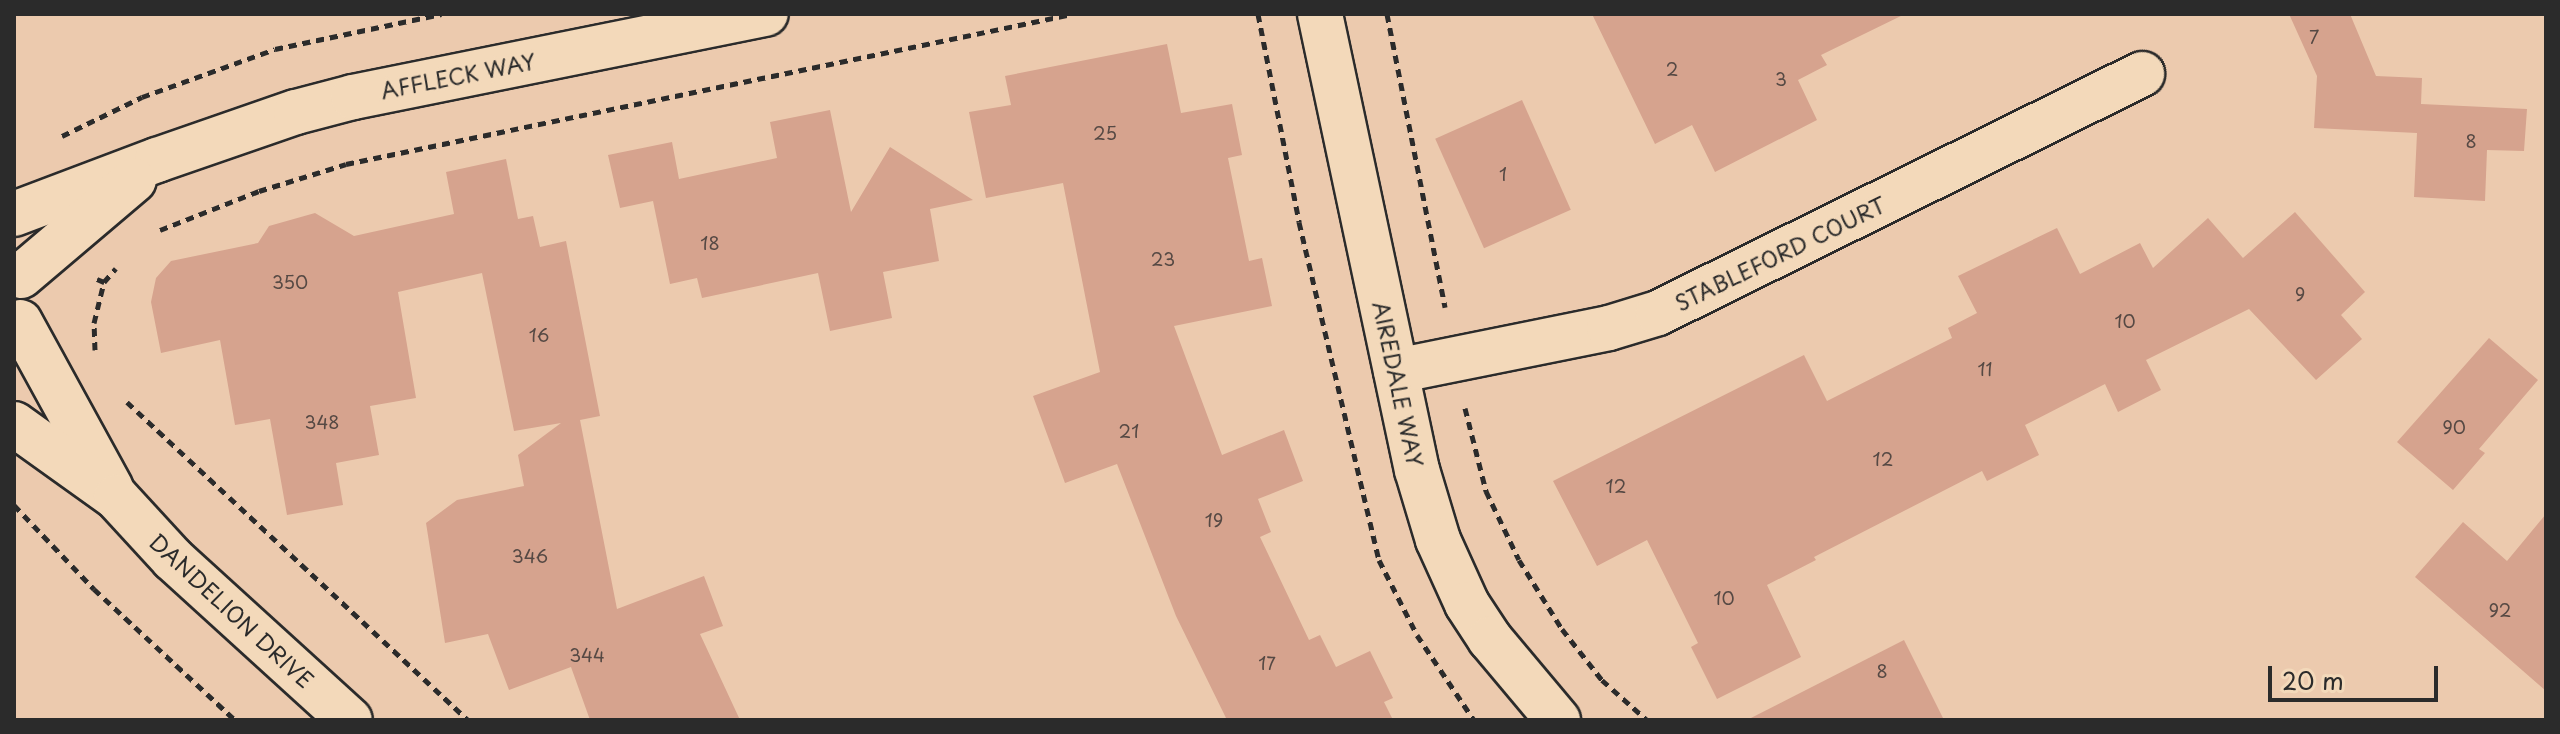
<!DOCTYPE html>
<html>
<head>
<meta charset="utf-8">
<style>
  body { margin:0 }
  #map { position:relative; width:2560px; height:734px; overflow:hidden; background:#eccaae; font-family:"Playpen Sans",sans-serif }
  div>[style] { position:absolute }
  .building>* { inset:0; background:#d6a38e; transform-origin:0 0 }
  .path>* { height:5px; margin-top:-2.5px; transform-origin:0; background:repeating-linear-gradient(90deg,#2b2b2b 0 8px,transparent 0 14px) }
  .roads { filter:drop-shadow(2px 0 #2b2b2b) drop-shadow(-2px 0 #2b2b2b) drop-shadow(0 2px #2b2b2b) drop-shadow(0 -2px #2b2b2b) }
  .minor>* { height:44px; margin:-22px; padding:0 22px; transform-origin:22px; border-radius:22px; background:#f3d9ba }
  span { translate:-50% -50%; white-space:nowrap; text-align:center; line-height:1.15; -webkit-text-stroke:6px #f3d9ba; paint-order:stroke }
  .number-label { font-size:18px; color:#564944 }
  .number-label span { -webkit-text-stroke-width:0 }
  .street-label { font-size:22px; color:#2b2b2b }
  .frame { position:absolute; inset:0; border:16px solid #2b2b2b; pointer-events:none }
  .scale { position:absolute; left:2268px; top:666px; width:170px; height:36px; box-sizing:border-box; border:4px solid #2b2b2b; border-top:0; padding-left:10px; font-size:24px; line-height:28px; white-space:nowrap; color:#2b2b2b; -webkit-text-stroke:6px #f3d9ba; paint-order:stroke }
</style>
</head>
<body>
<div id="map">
  <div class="building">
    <i style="clip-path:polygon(1592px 14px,1905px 14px,1821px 55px,1827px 65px,1798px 80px,1817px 120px,1715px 172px,1692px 125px,1655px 144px)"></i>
    <i style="clip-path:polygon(2289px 14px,2350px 14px,2376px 76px,2422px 78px,2421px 104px,2527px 109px,2524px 151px,2487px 150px,2485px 201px,2414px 197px,2417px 133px,2314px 128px,2317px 76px)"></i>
    <i style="clip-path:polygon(1167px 44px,1181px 113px,1232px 104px,1242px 155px,1228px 158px,1249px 261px,1262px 258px,1272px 306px,1174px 326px,1222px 455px,1284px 430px,1303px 481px,1258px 499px,1271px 532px,1260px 537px,1309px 640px,1320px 635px,1336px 667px,1370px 651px,1393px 698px,1384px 702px,1393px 720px,1227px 720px,1176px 616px,1117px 464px,1065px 483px,1033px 396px,1100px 372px,1063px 183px,986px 198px,969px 112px,1011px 105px,1005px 76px)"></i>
    <i style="left:1522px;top:100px;width:120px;height:95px;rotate:66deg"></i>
    <i style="clip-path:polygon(830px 110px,851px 212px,890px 147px,973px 200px,930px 209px,939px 261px,883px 272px,892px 318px,830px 331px,818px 273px,702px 298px,697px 278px,670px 284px,653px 201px,620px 208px,608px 155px,672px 142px,679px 179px,777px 158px,770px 122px)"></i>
    <i style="clip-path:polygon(506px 159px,518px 219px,533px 216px,540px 247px,566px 241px,600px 416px,580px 420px,617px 609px,704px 576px,723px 626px,700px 634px,740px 720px,590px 720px,571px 667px,509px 690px,488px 634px,445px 643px,426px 523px,457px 500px,524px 486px,518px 455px,561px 423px,514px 431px,482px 273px,398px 292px,416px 398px,370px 406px,379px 455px,336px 463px,343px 505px,287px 515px,270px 419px,235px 425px,220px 340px,161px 353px,151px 302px,156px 278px,171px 261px,258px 243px,269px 226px,315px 213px,354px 236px,454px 214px,446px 172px)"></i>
    <i style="clip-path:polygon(2295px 212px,2365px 292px,2341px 315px,2362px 339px,2316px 380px,2249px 309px,2146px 360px,2161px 390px,2118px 412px,2105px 384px,2025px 425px,2039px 455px,1987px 481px,1982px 471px,1814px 557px,1816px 560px,1767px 585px,1801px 657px,1717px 699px,1691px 647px,1698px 643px,1647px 540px,1597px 566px,1553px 481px,1804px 355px,1827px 401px,1952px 338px,1948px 328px,1977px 313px,1958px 276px,2057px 228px,2080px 274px,2140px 243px,2153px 268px,2208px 218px,2243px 258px)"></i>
    <i style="clip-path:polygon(2489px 338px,2538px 380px,2479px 449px,2485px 453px,2453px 490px,2397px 442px)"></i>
    <i style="clip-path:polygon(2546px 514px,2546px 691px,2415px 577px,2463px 522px,2507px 561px)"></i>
    <i style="clip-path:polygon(1904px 640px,1944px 720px,1747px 720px)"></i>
  </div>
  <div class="path">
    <i style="left:1258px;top:14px;width:212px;rotate:78.8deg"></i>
    <i style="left:1299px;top:222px;width:347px;rotate:76.7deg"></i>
    <i style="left:1379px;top:560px;width:84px;rotate:63.1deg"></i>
    <i style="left:1417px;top:635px;width:102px;rotate:56.2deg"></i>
    <i style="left:1387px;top:14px;width:299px;rotate:78.8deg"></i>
    <i style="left:62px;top:136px;width:89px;rotate:-26deg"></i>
    <i style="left:142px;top:97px;width:141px;rotate:-19.8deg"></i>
    <i style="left:275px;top:49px;width:170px;rotate:-11.9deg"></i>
    <i style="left:160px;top:230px;width:106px;rotate:-21.5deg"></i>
    <i style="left:259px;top:191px;width:91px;rotate:-17.2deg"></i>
    <i style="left:346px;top:164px;width:741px;rotate:-11.67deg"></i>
    <i style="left:97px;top:279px;width:8px;rotate:23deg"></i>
    <i style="left:104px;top:282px;width:18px;rotate:-49deg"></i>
    <i style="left:95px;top:350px;width:27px;rotate:-92deg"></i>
    <i style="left:94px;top:323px;width:42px;rotate:-76.3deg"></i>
    <i style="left:127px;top:402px;width:466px;rotate:43deg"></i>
    <i style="left:1465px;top:408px;width:86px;rotate:75.8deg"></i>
    <i style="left:1486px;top:491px;width:76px;rotate:64.4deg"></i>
    <i style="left:1519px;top:560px;width:81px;rotate:58.1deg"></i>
    <i style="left:1562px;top:629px;width:65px;rotate:51.9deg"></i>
    <i style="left:1602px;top:680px;width:60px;rotate:41.6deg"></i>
    <i style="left:14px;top:505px;width:116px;rotate:46.4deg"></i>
    <i style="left:94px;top:589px;width:192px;rotate:42.9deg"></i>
  </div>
  <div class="roads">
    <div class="minor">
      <i style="left:1320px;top:14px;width:466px;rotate:78deg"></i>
      <i style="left:1417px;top:470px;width:73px;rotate:73.3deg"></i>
      <i style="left:1438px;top:540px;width:70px;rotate:65.6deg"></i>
      <i style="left:1467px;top:604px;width:42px;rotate:56.7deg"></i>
      <i style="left:1490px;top:639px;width:106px;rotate:50deg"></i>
      <i style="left:14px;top:214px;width:153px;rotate:-20.7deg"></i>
      <i style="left:157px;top:160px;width:147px;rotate:-19.1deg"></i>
      <i style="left:296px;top:112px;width:59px;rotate:-14.7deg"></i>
      <i style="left:353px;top:97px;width:421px;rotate:-11.4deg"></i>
      <i style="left:21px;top:276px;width:148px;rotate:-40.3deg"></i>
      <i style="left:20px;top:322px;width:189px;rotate:61.3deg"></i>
      <i style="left:1396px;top:371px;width:217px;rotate:-11.4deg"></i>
      <i style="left:1609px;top:328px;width:51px;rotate:-17deg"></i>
      <i style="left:1658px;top:313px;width:540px;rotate:-26.28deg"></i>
      <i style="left:14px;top:424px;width:125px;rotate:35.6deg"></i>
      <i style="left:116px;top:497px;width:84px;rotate:47.4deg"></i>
      <i style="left:173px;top:559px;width:239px;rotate:42.3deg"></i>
    </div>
  </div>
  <div class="number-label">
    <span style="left:2314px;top:37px">7</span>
    <span style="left:1672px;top:69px">2</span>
    <span style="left:1781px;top:79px">3</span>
    <span style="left:1105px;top:133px">25</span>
    <span style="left:2471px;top:141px">8</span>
    <span style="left:1503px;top:174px">1</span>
    <span style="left:710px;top:243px">18</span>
    <span style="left:1163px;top:259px">23</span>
    <span style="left:290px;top:282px">350</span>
    <span style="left:2300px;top:294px">9</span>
    <span style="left:2125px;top:321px">10</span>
    <span style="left:539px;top:335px">16</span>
    <span style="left:1985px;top:369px">11</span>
    <span style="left:322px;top:422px">348</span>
    <span style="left:2454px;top:427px">90</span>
    <span style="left:1129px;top:431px">21</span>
    <span style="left:1883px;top:459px">12</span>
    <span style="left:1616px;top:486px">12</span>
    <span style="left:1214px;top:520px">19</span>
    <span style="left:530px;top:556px">346</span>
    <span style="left:1724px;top:598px">10</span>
    <span style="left:2500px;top:610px">92</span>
    <span style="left:587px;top:655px">344</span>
    <span style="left:1267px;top:663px">17</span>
    <span style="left:1882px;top:671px">8</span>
  </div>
  <div class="street-label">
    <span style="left:458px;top:75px;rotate:-11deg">AFFLECK WAY</span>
    <span style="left:1780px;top:253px;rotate:-26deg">STABLEFORD COURT</span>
    <span style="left:1399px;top:384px;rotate:78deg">AIREDALE WAY</span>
    <span style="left:232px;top:610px;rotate:43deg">DANDELION DRIVE</span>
  </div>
  <div class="frame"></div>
  <div class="scale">20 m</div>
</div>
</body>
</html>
